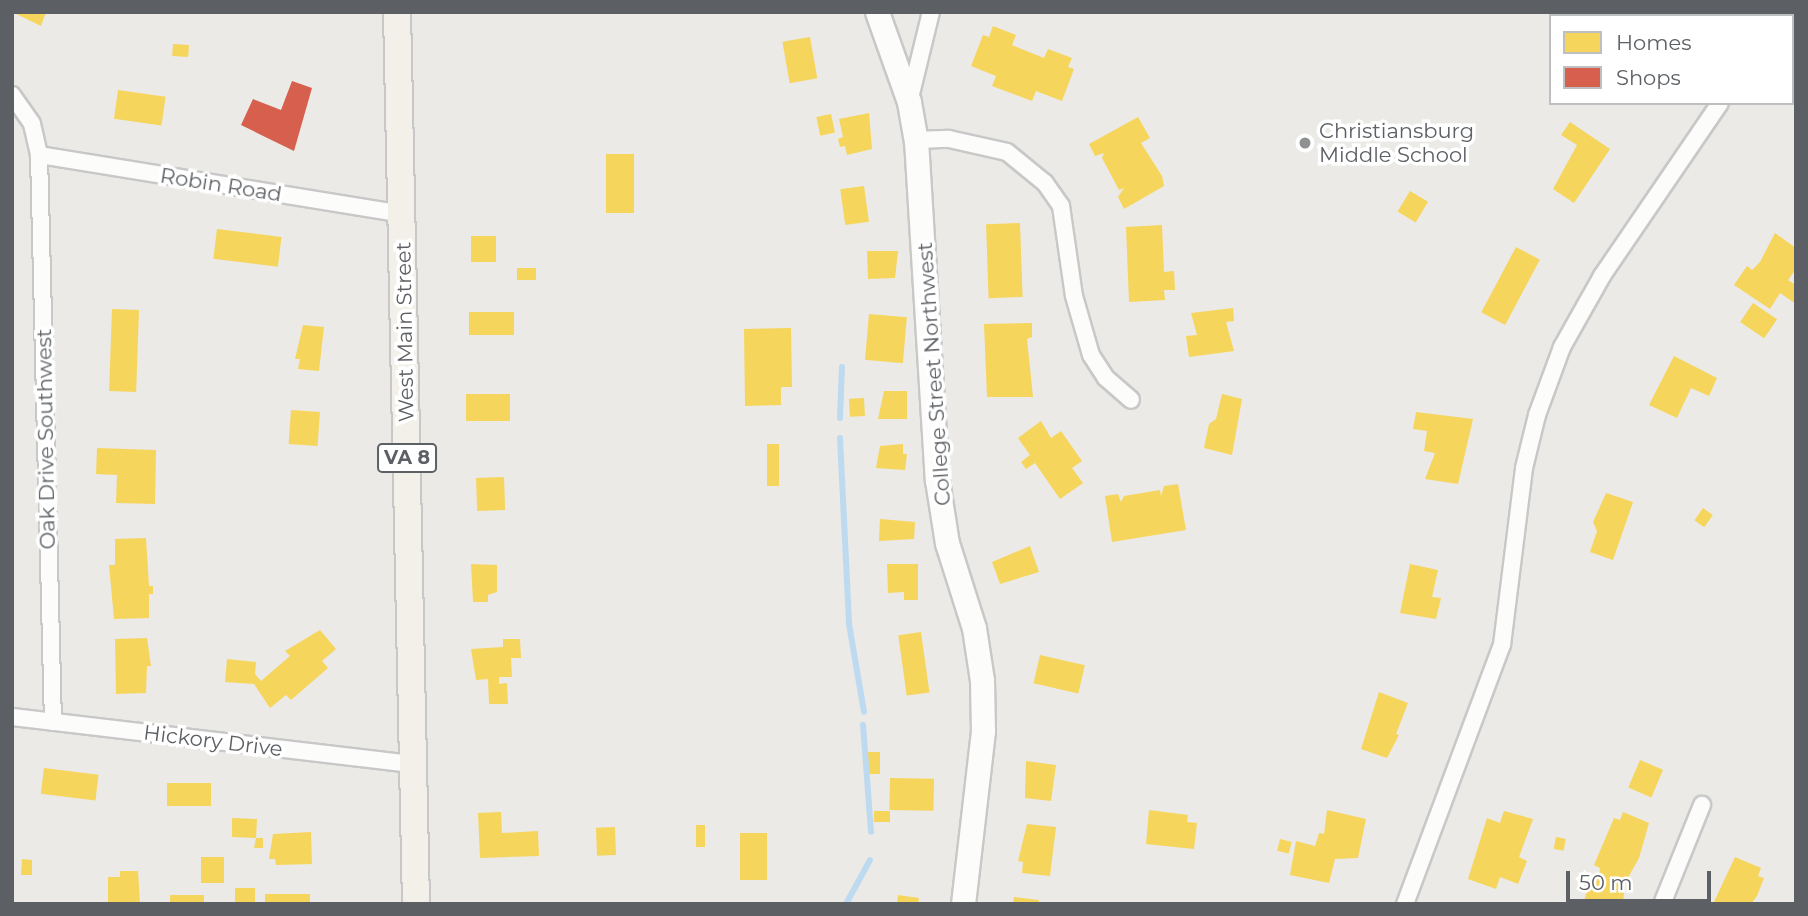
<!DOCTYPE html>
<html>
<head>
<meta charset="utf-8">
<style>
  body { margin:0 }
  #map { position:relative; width:1808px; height:916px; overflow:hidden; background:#ebeae6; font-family:Montserrat,sans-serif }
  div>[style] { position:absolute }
  .homes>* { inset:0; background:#f6d55c; transform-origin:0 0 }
  .shops>* { inset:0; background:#d6604d }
  .stream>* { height:6px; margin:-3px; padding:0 3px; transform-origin:3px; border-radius:3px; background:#bedaf1 }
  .roads { filter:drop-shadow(2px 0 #c8c8c8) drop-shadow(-2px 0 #c8c8c8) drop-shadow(0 2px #c8c8c8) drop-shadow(0 -2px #c8c8c8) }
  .street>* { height:16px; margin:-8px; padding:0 8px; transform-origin:8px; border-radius:8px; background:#fcfcfb }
  .secondary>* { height:23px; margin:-11.5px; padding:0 11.5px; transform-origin:11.5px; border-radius:11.5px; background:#fcfcfb }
  .primary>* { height:26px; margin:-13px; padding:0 13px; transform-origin:13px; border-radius:13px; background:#f2f0e8 }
  .dots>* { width:19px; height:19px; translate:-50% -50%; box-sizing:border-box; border:4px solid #fff; border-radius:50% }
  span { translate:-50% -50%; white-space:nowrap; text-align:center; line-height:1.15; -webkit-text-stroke:7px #fff; paint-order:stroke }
  .shield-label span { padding:2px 5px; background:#fff; border:2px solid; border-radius:5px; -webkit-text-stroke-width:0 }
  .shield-label { font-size:19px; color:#5c5f63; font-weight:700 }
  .poi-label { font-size:21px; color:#5c5f63 }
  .left { translate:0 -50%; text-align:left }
  .street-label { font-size:21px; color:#5c5f63 }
  .frame { position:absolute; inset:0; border:14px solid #5c5f63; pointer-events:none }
  .legend { position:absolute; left:1549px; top:14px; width:245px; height:91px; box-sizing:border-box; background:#fff; border:2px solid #bebfc1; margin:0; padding:9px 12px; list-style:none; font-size:21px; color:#5c5f63 }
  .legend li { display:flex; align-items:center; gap:14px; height:35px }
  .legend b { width:35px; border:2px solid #bebfc1 }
  .scale { position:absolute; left:1566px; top:871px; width:145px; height:32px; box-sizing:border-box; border:4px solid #5c5f63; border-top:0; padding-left:9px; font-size:21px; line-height:24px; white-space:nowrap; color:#5c5f63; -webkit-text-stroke:5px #fff; paint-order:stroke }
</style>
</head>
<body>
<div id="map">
  <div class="homes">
    <i style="clip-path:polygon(12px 12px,46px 12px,41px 26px)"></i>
    <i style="clip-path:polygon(993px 26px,1016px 35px,1012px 45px,1044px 58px,1048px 49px,1072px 58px,1068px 67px,1074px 69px,1062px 101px,1036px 91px,1032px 101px,992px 86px,996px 76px,971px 66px,983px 35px,989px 37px)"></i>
    <i style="left:810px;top:37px;width:42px;height:28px;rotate:80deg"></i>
    <i style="left:173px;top:44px;width:16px;height:12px;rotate:4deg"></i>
    <i style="left:118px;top:90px;width:48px;height:29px;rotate:8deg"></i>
    <i style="clip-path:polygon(869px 113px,872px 149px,847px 155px,845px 146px,840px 147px,838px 139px,843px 137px,839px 119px)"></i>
    <i style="left:831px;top:114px;width:19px;height:15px;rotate:78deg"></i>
    <i style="clip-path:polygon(1138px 117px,1150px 138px,1141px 143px,1162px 176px,1164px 186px,1124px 209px,1118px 197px,1124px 188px,1119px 190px,1102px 158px,1104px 153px,1095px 156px,1089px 144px)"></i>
    <i style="clip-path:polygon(1570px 122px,1610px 149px,1574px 203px,1553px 189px,1577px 145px,1561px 135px)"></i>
    <i style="left:606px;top:154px;width:28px;height:59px"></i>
    <i style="left:864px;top:186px;width:36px;height:24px;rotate:82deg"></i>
    <i style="left:1410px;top:191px;width:21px;height:24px;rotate:31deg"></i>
    <i style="left:1020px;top:223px;width:74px;height:34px;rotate:88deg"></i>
    <i style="clip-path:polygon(1162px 225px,1164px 272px,1174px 271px,1175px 290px,1164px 290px,1165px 300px,1129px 302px,1126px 227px)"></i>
    <i style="left:217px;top:229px;width:65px;height:30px;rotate:7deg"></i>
    <i style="clip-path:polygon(1775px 233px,1796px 248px,1796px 269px,1788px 280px,1796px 285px,1796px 304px,1780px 293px,1770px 309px,1734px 285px,1747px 266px,1752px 270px,1760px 262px)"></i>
    <i style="left:471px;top:236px;width:25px;height:26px"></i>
    <i style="left:1516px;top:247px;width:27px;height:74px;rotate:28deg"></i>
    <i style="clip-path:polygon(867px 251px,898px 251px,895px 278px,868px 279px)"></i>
    <i style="left:517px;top:268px;width:19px;height:12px"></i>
    <i style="left:1753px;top:303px;width:29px;height:23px;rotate:34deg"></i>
    <i style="clip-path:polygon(1233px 308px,1234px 321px,1226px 322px,1234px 351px,1189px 357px,1186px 336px,1197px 335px,1191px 313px)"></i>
    <i style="left:112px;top:309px;width:27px;height:82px;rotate:2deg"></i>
    <i style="left:469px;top:312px;width:45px;height:23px"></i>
    <i style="left:869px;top:314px;width:38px;height:46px;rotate:5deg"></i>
    <i style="clip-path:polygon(1032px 323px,1032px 337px,1027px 339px,1033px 397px,987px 397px,984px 324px)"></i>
    <i style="clip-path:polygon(303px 325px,324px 327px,319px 371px,298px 369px,300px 359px,295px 359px)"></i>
    <i style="clip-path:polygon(791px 328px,792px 387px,781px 387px,781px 405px,745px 406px,744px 329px)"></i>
    <i style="clip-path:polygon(1674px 356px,1717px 378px,1709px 396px,1691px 388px,1677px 418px,1649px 405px)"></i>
    <i style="clip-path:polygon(884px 391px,907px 391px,907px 419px,878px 419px)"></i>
    <i style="left:466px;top:394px;width:44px;height:27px"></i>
    <i style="clip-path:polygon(1222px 394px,1242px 399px,1232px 455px,1204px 448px,1209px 424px,1216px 419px)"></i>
    <i style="left:864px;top:398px;width:18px;height:15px;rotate:87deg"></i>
    <i style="left:291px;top:410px;width:29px;height:34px;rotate:4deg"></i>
    <i style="clip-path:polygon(1416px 412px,1473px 419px,1458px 484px,1425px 479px,1435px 453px,1424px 451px,1427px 431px,1413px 429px)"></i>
    <i style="clip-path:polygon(1041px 421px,1051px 438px,1061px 431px,1082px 461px,1072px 468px,1083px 483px,1060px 499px,1035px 463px,1026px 469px,1021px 462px,1030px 455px,1018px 438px)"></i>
    <i style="left:767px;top:444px;width:12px;height:42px"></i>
    <i style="clip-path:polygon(903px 444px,903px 454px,907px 454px,905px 470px,876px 468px,880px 446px)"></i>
    <i style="clip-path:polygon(97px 448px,156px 450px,155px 504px,116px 503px,117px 475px,96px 474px)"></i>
    <i style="left:504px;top:477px;width:33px;height:28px;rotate:88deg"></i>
    <i style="clip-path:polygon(1178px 484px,1186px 530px,1112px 542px,1105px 496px,1118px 494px,1121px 502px,1124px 496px,1160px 490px,1161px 496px,1164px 486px)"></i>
    <i style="clip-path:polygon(1606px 493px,1633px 502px,1613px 560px,1590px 552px,1597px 531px,1593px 522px)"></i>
    <i style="left:1703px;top:508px;width:12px;height:15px;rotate:35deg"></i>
    <i style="clip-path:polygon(880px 519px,915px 522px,914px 539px,879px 541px)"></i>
    <i style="clip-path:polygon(146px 538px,149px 586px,153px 586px,153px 594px,149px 594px,149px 618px,114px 619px,109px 565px,115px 565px,115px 539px)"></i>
    <i style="clip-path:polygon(1030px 546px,1039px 572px,1000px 584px,992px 562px)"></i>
    <i style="clip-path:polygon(471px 564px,497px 565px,497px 592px,488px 595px,488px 602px,473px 602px)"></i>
    <i style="clip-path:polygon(887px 564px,918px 564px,918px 600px,904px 600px,904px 592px,888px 593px)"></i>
    <i style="clip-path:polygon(1410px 564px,1438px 570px,1432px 597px,1441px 598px,1436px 619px,1400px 613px)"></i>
    <i style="clip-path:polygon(320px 630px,336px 649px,322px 661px,328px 668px,291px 700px,286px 695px,270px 708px,254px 684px,225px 682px,227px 659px,256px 662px,255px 674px,261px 681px,290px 656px,285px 651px)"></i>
    <i style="left:921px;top:632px;width:61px;height:23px;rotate:82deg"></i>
    <i style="clip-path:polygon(147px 638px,151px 666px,147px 666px,146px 693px,116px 694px,115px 639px)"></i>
    <i style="clip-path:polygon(503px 639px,520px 639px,521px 658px,511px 658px,512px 677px,499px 677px,499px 684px,507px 683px,508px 704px,489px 704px,488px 679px,476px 680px,471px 649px,503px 647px)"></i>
    <i style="left:1040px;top:655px;width:46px;height:29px;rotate:13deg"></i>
    <i style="clip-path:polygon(1379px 692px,1408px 703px,1396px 734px,1399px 735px,1387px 758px,1361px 749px)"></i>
    <i style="left:868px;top:752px;width:12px;height:22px"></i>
    <i style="left:1640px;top:760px;width:25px;height:30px;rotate:23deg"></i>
    <i style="clip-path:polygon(1026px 761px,1056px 765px,1051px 801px,1025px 798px)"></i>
    <i style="left:44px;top:768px;width:55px;height:26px;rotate:7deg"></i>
    <i style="left:890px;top:778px;width:44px;height:32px;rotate:1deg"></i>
    <i style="left:167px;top:783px;width:44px;height:23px"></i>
    <i style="clip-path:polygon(1149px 810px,1188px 815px,1187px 822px,1197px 823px,1194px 849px,1146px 844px)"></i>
    <i style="clip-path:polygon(1327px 810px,1366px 819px,1358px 858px,1335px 859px,1329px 883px,1290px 875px,1296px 841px,1315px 846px,1319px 833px,1324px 834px)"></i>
    <i style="left:874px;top:811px;width:16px;height:11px"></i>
    <i style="clip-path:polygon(1504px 811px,1533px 819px,1519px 857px,1527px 861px,1518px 884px,1500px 877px,1496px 889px,1468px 879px,1487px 818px,1500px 823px)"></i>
    <i style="clip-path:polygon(501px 812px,502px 833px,538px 831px,539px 856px,480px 858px,478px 813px)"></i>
    <i style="clip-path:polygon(1623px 812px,1649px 823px,1639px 858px,1625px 883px,1623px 904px,1583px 904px,1591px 878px,1597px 881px,1599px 876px,1600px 868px,1594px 865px,1614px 818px,1620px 820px)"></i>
    <i style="clip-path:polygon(232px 818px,257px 819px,256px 838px,263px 838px,263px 848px,254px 848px,256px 838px,232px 837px)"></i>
    <i style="clip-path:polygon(1027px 824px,1056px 827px,1050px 876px,1022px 873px,1023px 862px,1018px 861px)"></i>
    <i style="left:696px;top:825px;width:9px;height:22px"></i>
    <i style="left:615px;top:827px;width:28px;height:19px;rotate:88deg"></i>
    <i style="clip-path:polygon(311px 832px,312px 864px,276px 865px,275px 859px,269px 859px,273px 834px)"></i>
    <i style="left:767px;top:833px;width:47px;height:27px;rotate:90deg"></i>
    <i style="left:1556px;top:837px;width:10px;height:12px;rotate:11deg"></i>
    <i style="left:1280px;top:839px;width:12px;height:12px;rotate:14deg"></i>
    <i style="left:201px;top:857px;width:23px;height:26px"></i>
    <i style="clip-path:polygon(1735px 857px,1761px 868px,1758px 876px,1764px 878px,1757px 896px,1751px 904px,1713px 904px)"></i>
    <i style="clip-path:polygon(22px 859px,32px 860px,32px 875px,21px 875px)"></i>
    <i style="clip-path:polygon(120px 871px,138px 871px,140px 904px,108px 904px,108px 877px,120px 877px)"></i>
    <i style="left:235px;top:888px;width:20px;height:16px"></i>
    <i style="left:265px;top:894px;width:45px;height:10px"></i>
    <i style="left:170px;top:895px;width:34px;height:9px"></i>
    <i style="clip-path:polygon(898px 895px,919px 898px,918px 904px,897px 904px)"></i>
    <i style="clip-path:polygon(1014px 897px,1039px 900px,1038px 904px,1013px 904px)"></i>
  </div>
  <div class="shops">
    <i style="clip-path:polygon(292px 81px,312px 88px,294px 151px,241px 125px,253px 99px,281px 110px)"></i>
  </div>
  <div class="stream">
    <i style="left:840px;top:418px;width:51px;rotate:-87.8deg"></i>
    <i style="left:840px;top:438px;width:186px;rotate:87.2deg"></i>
    <i style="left:849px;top:624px;width:89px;rotate:80.3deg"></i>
    <i style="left:863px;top:725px;width:107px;rotate:85.7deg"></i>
    <i style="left:846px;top:904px;width:50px;rotate:-61.4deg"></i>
  </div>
  <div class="roads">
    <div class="street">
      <i style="left:12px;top:95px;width:35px;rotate:55deg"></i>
      <i style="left:32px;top:124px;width:32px;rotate:77deg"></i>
      <i style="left:39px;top:155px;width:567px;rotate:88.59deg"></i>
      <i style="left:909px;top:102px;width:93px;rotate:-76.3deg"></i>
      <i style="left:916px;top:140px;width:33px;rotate:-2deg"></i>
      <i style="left:949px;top:139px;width:59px;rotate:12.6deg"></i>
      <i style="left:1007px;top:152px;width:49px;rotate:39.2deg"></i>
      <i style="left:1045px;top:183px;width:28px;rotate:55deg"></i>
      <i style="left:1061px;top:206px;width:91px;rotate:81.8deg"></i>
      <i style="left:1074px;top:296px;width:61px;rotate:73.9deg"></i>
      <i style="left:1091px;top:355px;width:27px;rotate:57deg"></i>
      <i style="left:1106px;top:378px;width:33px;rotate:41deg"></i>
      <i style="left:39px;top:155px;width:368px;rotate:9.2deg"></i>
      <i style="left:12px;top:717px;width:405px;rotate:6.7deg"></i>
      <i style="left:1405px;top:904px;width:277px;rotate:-69.5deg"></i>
      <i style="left:1502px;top:645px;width:178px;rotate:-82.9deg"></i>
      <i style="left:1524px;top:468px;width:55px;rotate:-76.2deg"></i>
      <i style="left:1537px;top:415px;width:72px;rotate:-69.8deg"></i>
      <i style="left:1562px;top:347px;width:81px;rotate:-60.6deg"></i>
      <i style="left:1602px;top:276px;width:209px;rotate:-55.7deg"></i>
      <i style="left:1662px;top:904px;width:107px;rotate:-68deg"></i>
    </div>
    <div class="secondary">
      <i style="left:877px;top:12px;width:96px;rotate:70.4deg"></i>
      <i style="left:909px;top:102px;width:39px;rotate:80deg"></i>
      <i style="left:916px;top:140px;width:341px;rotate:86.5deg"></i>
      <i style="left:937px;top:480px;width:64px;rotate:81deg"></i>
      <i style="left:947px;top:543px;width:89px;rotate:72.4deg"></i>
      <i style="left:974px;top:628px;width:53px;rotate:81.3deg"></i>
      <i style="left:982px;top:680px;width:51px;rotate:88.9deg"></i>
      <i style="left:983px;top:731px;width:174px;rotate:96.6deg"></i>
    </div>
    <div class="primary">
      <i style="left:397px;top:12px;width:892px;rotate:88.78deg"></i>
    </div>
  </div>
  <div class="dots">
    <i style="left:1305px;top:143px;background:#8e9091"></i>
  </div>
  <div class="shield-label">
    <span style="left:407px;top:458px">VA 8</span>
  </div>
  <div class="poi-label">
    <span class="left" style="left:1319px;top:143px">Christiansburg<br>Middle School</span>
  </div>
  <div class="street-label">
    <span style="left:221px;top:185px;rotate:9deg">Robin Road</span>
    <span style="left:405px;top:332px;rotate:-91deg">West Main Street</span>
    <span style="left:934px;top:374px;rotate:-94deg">College Street Northwest</span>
    <span style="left:46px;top:439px;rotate:-91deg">Oak Drive Southwest</span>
    <span style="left:213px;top:741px;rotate:7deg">Hickory Drive</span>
  </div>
  <div class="frame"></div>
  <ul class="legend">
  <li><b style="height:19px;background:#f6d55c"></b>Homes</li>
  <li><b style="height:19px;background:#d6604d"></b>Shops</li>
  </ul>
  <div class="scale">50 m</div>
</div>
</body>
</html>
